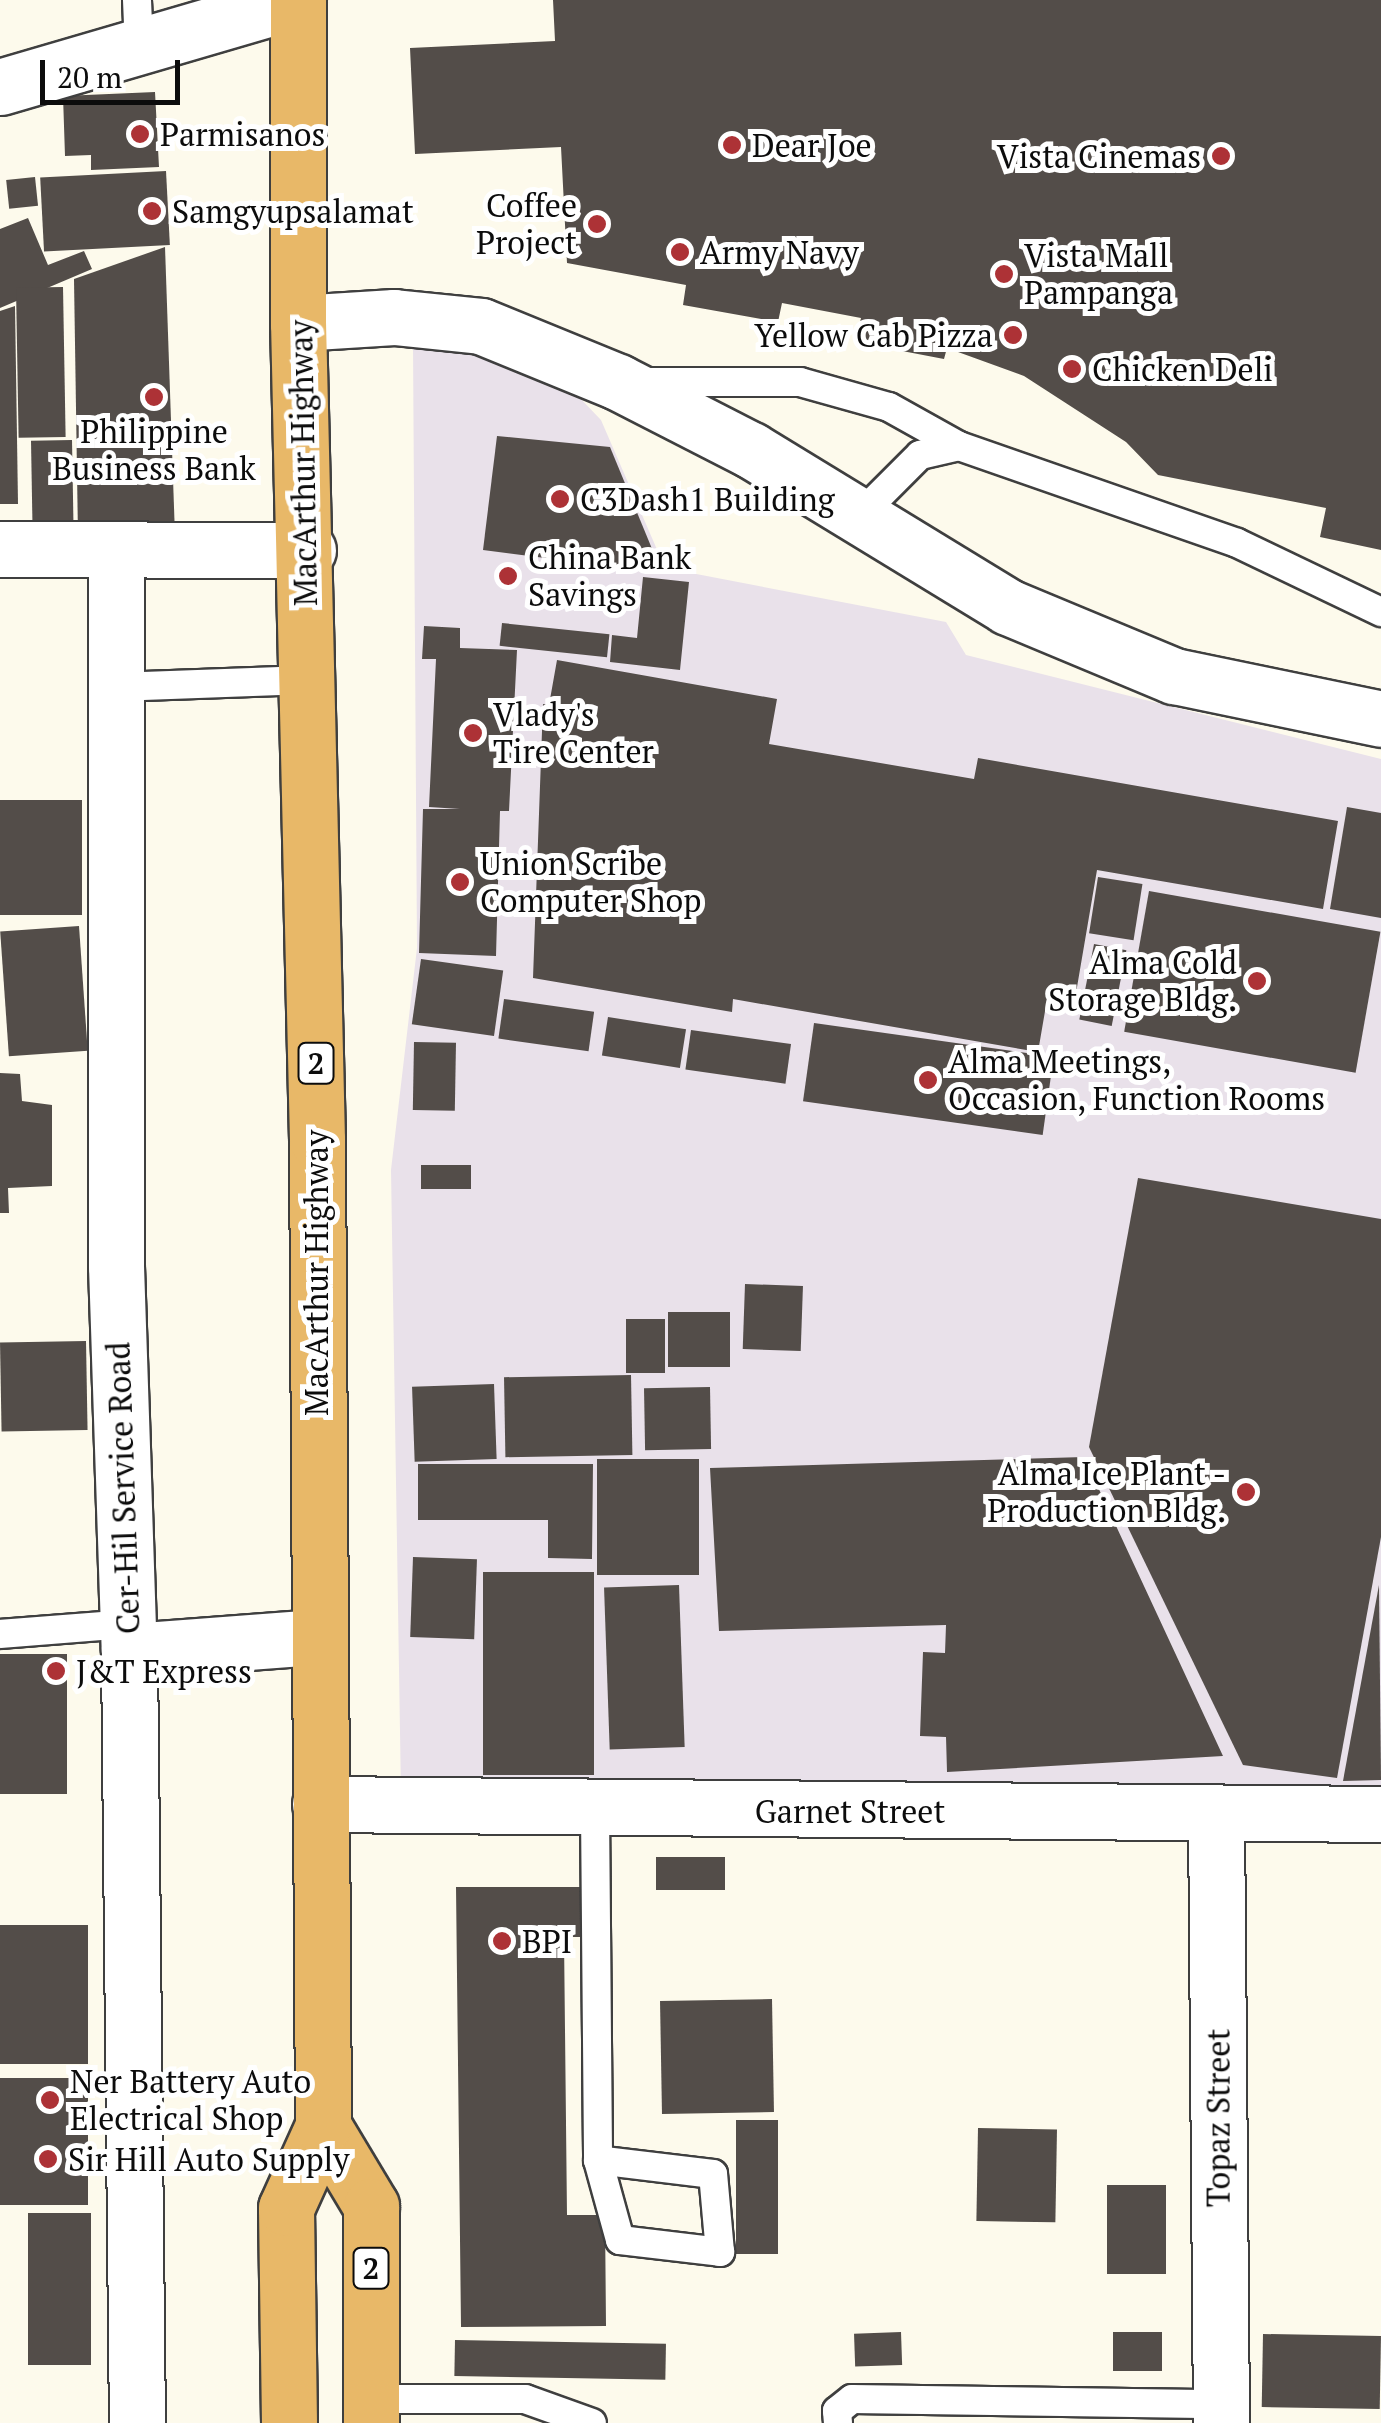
<!DOCTYPE html>
<html>
<head>
<meta charset="utf-8">
<style>
  body { margin:0 }
  #map { position:relative; width:1381px; height:2423px; overflow:hidden; background:#fdfaec; font-family:"PT Serif",serif }
  div>[style] { position:absolute }
  .industrial>* { inset:0; background:#e9e1ea }
  .building>* { inset:0; background:#534d49; transform-origin:0 0 }
  .roads { filter:drop-shadow(2px 0 #3f3f3f) drop-shadow(-2px 0 #3f3f3f) drop-shadow(0 2px #3f3f3f) drop-shadow(0 -2px #3f3f3f) }
  .service>* { height:28px; margin:-14px; padding:0 14px; transform-origin:14px; border-radius:14px; background:#fff }
  .minor>* { height:55px; margin:-27.5px; padding:0 27.5px; transform-origin:27.5px; border-radius:27.5px; background:#fff }
  .trunk>* { height:55px; margin:-27.5px; padding:0 27.5px; transform-origin:27.5px; border-radius:27.5px; background:#e8b868 }
  .dots>* { width:28px; height:28px; translate:-50% -50%; box-sizing:border-box; border:5px solid #fff; border-radius:50% }
  span { translate:-50% -50%; white-space:nowrap; text-align:center; line-height:1.15; -webkit-text-stroke:10px #fff; paint-order:stroke }
  .shield-label span { padding:2px 8px; background:#fff; border:2px solid; border-radius:8px; -webkit-text-stroke-width:0 }
  .shield-label { font-size:30px; color:#0c0c0c; font-weight:700 }
  .poi-label { font-size:32px; color:#0c0c0c }
  .left { translate:0 -50%; text-align:left }
  .right { translate:-100% -50%; text-align:right }
  .street-label { font-size:32px; color:#0c0c0c }
  .scale { position:absolute; left:40px; top:60px; width:140px; height:45px; box-sizing:border-box; border:5px solid #0c0c0c; border-top:0; padding-left:12px; font-size:30px; line-height:35px; white-space:nowrap; color:#0c0c0c; -webkit-text-stroke:8px #fff; paint-order:stroke }
</style>
</head>
<body>
<div id="map">
  <div class="industrial">
    <i style="clip-path:polygon(441px 341px,552px 369px,601px 420px,665px 568px,946px 622px,966px 655px,1381px 759px,1381px 1790px,401px 1794px,391px 1170px,417px 948px,413px 347px)"></i>
  </div>
  <div class="building">
    <i style="clip-path:polygon(553px 0,1381px 0,1381px 550px,1320px 537px,1326px 508px,1158px 475px,1126px 442px,1024px 376px,947px 348px,944px 359px,855px 342px,861px 318px,782px 303px,778px 322px,683px 305px,686px 285px,567px 263px,561px 147px,415px 154px,410px 48px,555px 41px)"></i>
    <i style="clip-path:polygon(155px 92px,159px 167px,91px 170px,91px 155px,65px 156px,63px 96px)"></i>
    <i style="left:166px;top:171px;width:74px;height:126px;rotate:87deg"></i>
    <i style="left:35px;top:177px;width:29px;height:29px;rotate:84deg"></i>
    <i style="clip-path:polygon(28px 218px,48px 265px,84px 251px,92px 269px,0 308px,0 229px)"></i>
    <i style="clip-path:polygon(165px 247px,175px 536px,78px 537px,74px 279px)"></i>
    <i style="left:63px;top:287px;width:150px;height:47px;rotate:89deg"></i>
    <i style="clip-path:polygon(15px 306px,18px 504px,0 504px,0 311px)"></i>
    <i style="clip-path:polygon(497px 436px,610px 447px,662px 573px,483px 550px)"></i>
    <i style="left:72px;top:440px;width:99px;height:41px;rotate:89deg"></i>
    <i style="clip-path:polygon(643px 577px,689px 582px,680px 670px,610px 662px,612px 635px,637px 638px)"></i>
    <i style="left:502px;top:623px;width:108px;height:23px;rotate:6deg"></i>
    <i style="clip-path:polygon(424px 626px,460px 628px,460px 648px,517px 650px,509px 811px,500px 811px,496px 956px,419px 953px,423px 809px,460px 809px,429px 807px,436px 659px,422px 659px)"></i>
    <i style="clip-path:polygon(557px 660px,777px 699px,769px 744px,974px 779px,978px 758px,1338px 821px,1323px 909px,1097px 870px,1076px 993px,1049px 988px,1038px 1052px,733px 999px,732px 1012px,533px 978px,543px 704px,549px 705px)"></i>
    <i style="left:82px;top:800px;width:115px;height:82px;rotate:90deg"></i>
    <i style="clip-path:polygon(1347px 807px,1381px 813px,1381px 918px,1330px 909px)"></i>
    <i style="left:1098px;top:877px;width:45px;height:57px;rotate:9deg"></i>
    <i style="left:1149px;top:891px;width:235px;height:143px;rotate:10deg"></i>
    <i style="left:79px;top:926px;width:125px;height:79px;rotate:86deg"></i>
    <i style="left:1094px;top:944px;width:33px;height:77px;rotate:11deg"></i>
    <i style="left:421px;top:959px;width:83px;height:66px;rotate:8deg"></i>
    <i style="left:504px;top:999px;width:91px;height:40px;rotate:8deg"></i>
    <i style="left:608px;top:1017px;width:79px;height:39px;rotate:9deg"></i>
    <i style="left:814px;top:1023px;width:242px;height:79px;rotate:8deg"></i>
    <i style="left:691px;top:1030px;width:101px;height:40px;rotate:8deg"></i>
    <i style="left:414px;top:1042px;width:42px;height:68px;rotate:1deg"></i>
    <i style="clip-path:polygon(0 1073px,20px 1074px,22px 1101px,52px 1105px,52px 1186px,8px 1188px,9px 1213px,0 1213px)"></i>
    <i style="left:471px;top:1165px;width:24px;height:50px;rotate:90deg"></i>
    <i style="clip-path:polygon(1138px 1178px,1381px 1219px,1381px 1537px,1337px 1778px,1243px 1765px,1089px 1447px)"></i>
    <i style="left:745px;top:1284px;width:58px;height:65px;rotate:2deg"></i>
    <i style="left:668px;top:1312px;width:62px;height:55px"></i>
    <i style="left:626px;top:1319px;width:39px;height:54px"></i>
    <i style="left:86px;top:1341px;width:89px;height:86px;rotate:89deg"></i>
    <i style="left:631px;top:1375px;width:80px;height:127px;rotate:89deg"></i>
    <i style="left:494px;top:1384px;width:75px;height:82px;rotate:88deg"></i>
    <i style="left:710px;top:1387px;width:62px;height:66px;rotate:89deg"></i>
    <i style="clip-path:polygon(1084px 1457px,1223px 1756px,947px 1772px,946px 1737px,920px 1736px,923px 1652px,945px 1653px,946px 1625px,719px 1631px,710px 1468px)"></i>
    <i style="left:699px;top:1459px;width:116px;height:102px;rotate:90deg"></i>
    <i style="clip-path:polygon(418px 1464px,593px 1464px,592px 1559px,548px 1558px,548px 1520px,418px 1520px)"></i>
    <i style="left:413px;top:1557px;width:64px;height:80px;rotate:2deg"></i>
    <i style="left:483px;top:1572px;width:111px;height:203px"></i>
    <i style="left:679px;top:1585px;width:162px;height:75px;rotate:88deg"></i>
    <i style="clip-path:polygon(1379px 1585px,1381px 1780px,1343px 1781px)"></i>
    <i style="left:0;top:1654px;width:67px;height:140px"></i>
    <i style="left:656px;top:1857px;width:69px;height:33px"></i>
    <i style="clip-path:polygon(456px 1887px,586px 1887px,587px 1937px,564px 1937px,567px 2215px,605px 2215px,606px 2326px,461px 2327px)"></i>
    <i style="left:0;top:1925px;width:88px;height:139px"></i>
    <i style="left:772px;top:1999px;width:113px;height:112px;rotate:89deg"></i>
    <i style="left:0;top:2078px;width:88px;height:127px"></i>
    <i style="left:736px;top:2120px;width:42px;height:134px"></i>
    <i style="left:978px;top:2128px;width:79px;height:93px;rotate:1deg"></i>
    <i style="left:1107px;top:2185px;width:59px;height:89px"></i>
    <i style="left:28px;top:2213px;width:63px;height:152px"></i>
    <i style="left:901px;top:2332px;width:33px;height:47px;rotate:88deg"></i>
    <i style="left:1113px;top:2332px;width:49px;height:39px"></i>
    <i style="left:1263px;top:2334px;width:118px;height:73px;rotate:1deg"></i>
    <i style="left:455px;top:2340px;width:211px;height:36px;rotate:1deg"></i>
  </div>
  <div class="roads">
    <div class="service">
      <i style="left:137px;top:0;width:47px;rotate:87.6deg"></i>
      <i style="left:639px;top:382px;width:161px"></i>
      <i style="left:800px;top:382px;width:92px;rotate:15.7deg"></i>
      <i style="left:889px;top:407px;width:80px;rotate:29.1deg"></i>
      <i style="left:859px;top:516px;width:86px;rotate:-45deg"></i>
      <i style="left:920px;top:455px;width:40px;rotate:-13deg"></i>
      <i style="left:959px;top:446px;width:294px;rotate:19.2deg"></i>
      <i style="left:1237px;top:543px;width:160px;rotate:25.6deg"></i>
      <i style="left:116px;top:687px;width:191px;rotate:-2.1deg"></i>
      <i style="left:0;top:1634px;width:128px;rotate:-4.5deg"></i>
      <i style="left:595px;top:1810px;width:350px;rotate:89.5deg"></i>
      <i style="left:598px;top:2160px;width:83px;rotate:74.6deg"></i>
      <i style="left:620px;top:2240px;width:101px;rotate:6.8deg"></i>
      <i style="left:720px;top:2252px;width:78px;rotate:-95.1deg"></i>
      <i style="left:713px;top:2174px;width:116px;rotate:-173.1deg"></i>
      <i style="left:371px;top:2399px;width:154px"></i>
      <i style="left:525px;top:2399px;width:71px;rotate:19.7deg"></i>
      <i style="left:838px;top:2423px;width:12px;rotate:-95deg"></i>
      <i style="left:837px;top:2411px;width:19px;rotate:-39deg"></i>
      <i style="left:852px;top:2399px;width:368px;rotate:0.8deg"></i>
    </div>
    <div class="minor">
      <i style="left:0;top:87px;width:310px;rotate:-16.3deg"></i>
      <i style="left:298px;top:323px;width:96px;rotate:-3.6deg"></i>
      <i style="left:394px;top:317px;width:87px;rotate:5.9deg"></i>
      <i style="left:481px;top:326px;width:148px;rotate:22.2deg"></i>
      <i style="left:618px;top:382px;width:149px;rotate:27.1deg"></i>
      <i style="left:751px;top:450px;width:301px;rotate:31.4deg"></i>
      <i style="left:1008px;top:607px;width:180px;rotate:22.6deg"></i>
      <i style="left:1174px;top:676px;width:211px;rotate:11.7deg"></i>
      <i style="left:0;top:549px;width:308px;rotate:0.2deg"></i>
      <i style="left:116px;top:552px;width:714px;rotate:90deg"></i>
      <i style="left:116px;top:1266px;width:385px;rotate:88.1deg"></i>
      <i style="left:129px;top:1651px;width:772px;rotate:89.41deg"></i>
      <i style="left:129px;top:1651px;width:188px;rotate:-4.3deg"></i>
      <i style="left:320px;top:1804px;width:1061px;rotate:0.54deg"></i>
      <i style="left:1216px;top:1813px;width:610px;rotate:89.53deg"></i>
    </div>
    <div class="trunk">
      <i style="left:323px;top:2126px;width:93px;rotate:59deg"></i>
      <i style="left:371px;top:2206px;width:217px;rotate:90deg"></i>
      <i style="left:289px;top:2423px;width:215px;rotate:-90.8deg"></i>
      <i style="left:286px;top:2208px;width:90px;rotate:-65.7deg"></i>
      <i style="left:323px;top:2126px;width:986px;rotate:-90.35deg"></i>
      <i style="left:317px;top:1140px;width:817px;rotate:-91.33deg"></i>
      <i style="left:298px;top:323px;width:323px;rotate:-90deg"></i>
    </div>
  </div>
  <div class="dots">
    <i style="left:140px;top:134px;background:#ad3236"></i>
    <i style="left:732px;top:145px;background:#ad3236"></i>
    <i style="left:1221px;top:156px;background:#ad3236"></i>
    <i style="left:152px;top:211px;background:#ad3236"></i>
    <i style="left:597px;top:224px;background:#ad3236"></i>
    <i style="left:680px;top:252px;background:#ad3236"></i>
    <i style="left:1004px;top:274px;background:#ad3236"></i>
    <i style="left:1013px;top:335px;background:#ad3236"></i>
    <i style="left:1072px;top:369px;background:#ad3236"></i>
    <i style="left:154px;top:397px;background:#ad3236"></i>
    <i style="left:560px;top:499px;background:#ad3236"></i>
    <i style="left:508px;top:576px;background:#ad3236"></i>
    <i style="left:473px;top:733px;background:#ad3236"></i>
    <i style="left:460px;top:882px;background:#ad3236"></i>
    <i style="left:1257px;top:981px;background:#ad3236"></i>
    <i style="left:928px;top:1080px;background:#ad3236"></i>
    <i style="left:1246px;top:1492px;background:#ad3236"></i>
    <i style="left:56px;top:1671px;background:#ad3236"></i>
    <i style="left:502px;top:1941px;background:#ad3236"></i>
    <i style="left:50px;top:2100px;background:#ad3236"></i>
    <i style="left:48px;top:2159px;background:#ad3236"></i>
  </div>
  <div class="shield-label">
    <span style="left:316px;top:1063px">2</span>
    <span style="left:371px;top:2268px">2</span>
  </div>
  <div class="poi-label">
    <span class="left" style="left:160px;top:134px">Parmisanos</span>
    <span class="left" style="left:752px;top:145px">Dear Joe</span>
    <span class="right" style="left:1201px;top:156px">Vista Cinemas</span>
    <span class="right" style="left:577px;top:224px">Coffee<br>Project</span>
    <span class="left" style="left:172px;top:211px">Samgyupsalamat</span>
    <span class="left" style="left:700px;top:252px">Army Navy</span>
    <span class="left" style="left:1024px;top:274px">Vista Mall<br>Pampanga</span>
    <span class="right" style="left:993px;top:335px">Yellow Cab Pizza</span>
    <span class="left" style="left:1092px;top:369px">Chicken Deli</span>
    <span style="left:154px;top:450px">Philippine<br>Business Bank</span>
    <span class="left" style="left:580px;top:499px">C3Dash1 Building</span>
    <span class="left" style="left:528px;top:576px">China Bank<br>Savings</span>
    <span class="left" style="left:493px;top:733px">Vlady's<br>Tire Center</span>
    <span class="left" style="left:480px;top:882px">Union Scribe<br>Computer Shop</span>
    <span class="right" style="left:1237px;top:981px">Alma Cold<br>Storage Bldg.</span>
    <span class="left" style="left:948px;top:1080px">Alma Meetings,<br>Occasion, Function Rooms</span>
    <span class="right" style="left:1226px;top:1492px">Alma Ice Plant -<br>Production Bldg.</span>
    <span class="left" style="left:76px;top:1671px">J&amp;T Express</span>
    <span class="left" style="left:522px;top:1941px">BPI</span>
    <span class="left" style="left:70px;top:2100px">Ner Battery Auto<br>Electrical Shop</span>
    <span class="left" style="left:68px;top:2159px">Sir Hill Auto Supply</span>
  </div>
  <div class="street-label">
    <span style="left:303px;top:463px;rotate:-91deg">MacArthur Highway</span>
    <span style="left:316px;top:1273px;rotate:-90deg">MacArthur Highway</span>
    <span style="left:123px;top:1488px;rotate:-92deg">Cer-Hil Service Road</span>
    <span style="left:850px;top:1811px">Garnet Street</span>
    <span style="left:1218px;top:2118px;rotate:-90deg">Topaz Street</span>
  </div>
  <div class="scale">20 m</div>
</div>
</body>
</html>
